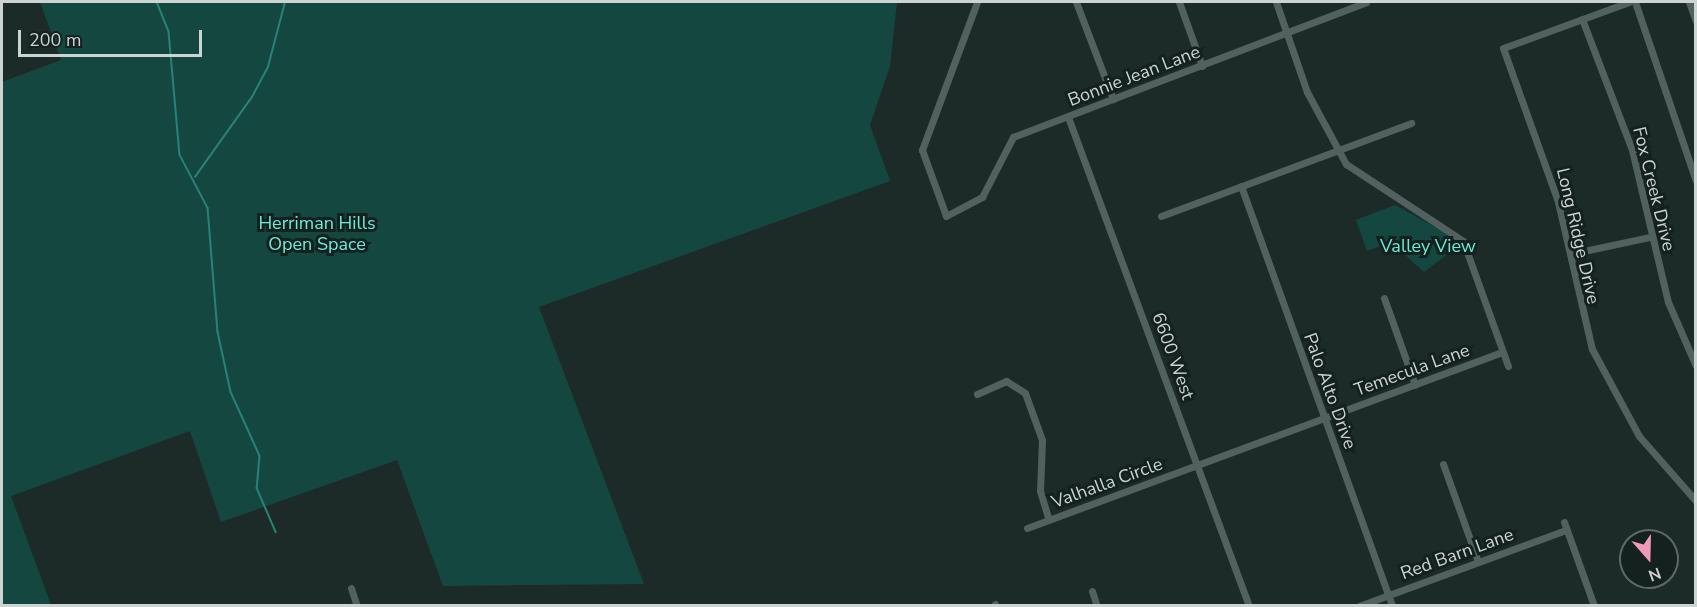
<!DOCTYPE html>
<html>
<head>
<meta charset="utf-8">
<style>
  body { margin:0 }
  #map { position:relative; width:1697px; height:607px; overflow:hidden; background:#1d2b28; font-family:"Nunito Sans",sans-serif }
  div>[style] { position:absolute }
  .green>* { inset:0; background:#154741 }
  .stream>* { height:1.5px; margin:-0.75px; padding:0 0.75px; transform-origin:0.75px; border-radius:0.75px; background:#288277 }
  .minor>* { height:7px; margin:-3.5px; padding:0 3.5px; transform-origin:3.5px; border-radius:3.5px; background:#52615f }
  span { translate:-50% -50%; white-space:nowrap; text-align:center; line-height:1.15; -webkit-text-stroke:6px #14211f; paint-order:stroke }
  .street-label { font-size:18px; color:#cbd4d2 }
  .park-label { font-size:18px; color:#6febda }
  .frame { position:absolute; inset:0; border:3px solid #cbd4d2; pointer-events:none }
  .north { position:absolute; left:1619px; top:529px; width:60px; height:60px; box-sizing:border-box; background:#14211f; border:2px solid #5d6967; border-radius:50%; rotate:160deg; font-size:16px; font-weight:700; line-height:24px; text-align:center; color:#cbd4d2 }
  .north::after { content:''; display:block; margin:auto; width:21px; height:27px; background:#ef9ab9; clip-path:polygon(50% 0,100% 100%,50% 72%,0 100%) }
  .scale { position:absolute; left:18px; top:30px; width:184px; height:27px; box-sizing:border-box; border:3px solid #cbd4d2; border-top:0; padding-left:8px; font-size:18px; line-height:21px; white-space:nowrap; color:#cbd4d2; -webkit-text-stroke:4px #14211f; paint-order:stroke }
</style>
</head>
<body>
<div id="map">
  <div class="green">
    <i style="clip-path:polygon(40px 2px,897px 2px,890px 66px,870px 125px,890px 181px,539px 307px,644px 584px,443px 586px,397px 460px,221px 522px,190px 431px,11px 496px,51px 605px,2px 605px,2px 82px,61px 60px)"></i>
    <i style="clip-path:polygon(1395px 205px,1444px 232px,1457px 247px,1424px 272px,1391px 242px,1367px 251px,1356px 220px)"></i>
  </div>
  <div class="stream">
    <i style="left:157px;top:2px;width:32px;rotate:68deg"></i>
    <i style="left:169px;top:32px;width:123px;rotate:84.9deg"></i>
    <i style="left:180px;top:155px;width:60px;rotate:62.2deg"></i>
    <i style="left:208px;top:208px;width:124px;rotate:85.4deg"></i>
    <i style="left:218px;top:332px;width:61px;rotate:77.8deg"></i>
    <i style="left:231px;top:392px;width:70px;rotate:65.6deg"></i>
    <i style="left:260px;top:456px;width:32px;rotate:95deg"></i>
    <i style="left:257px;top:488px;width:48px;rotate:66.6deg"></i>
    <i style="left:195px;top:177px;width:98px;rotate:-54.5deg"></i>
    <i style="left:252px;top:97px;width:34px;rotate:-62deg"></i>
    <i style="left:268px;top:67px;width:67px;rotate:-75.3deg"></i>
  </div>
  <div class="minor">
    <i style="left:977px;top:2px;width:158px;rotate:110.4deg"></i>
    <i style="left:922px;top:150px;width:70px;rotate:70deg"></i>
    <i style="left:946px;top:216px;width:41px;rotate:-27.8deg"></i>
    <i style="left:982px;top:197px;width:68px;rotate:-62.7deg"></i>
    <i style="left:1013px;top:137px;width:378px;rotate:-20.9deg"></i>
    <i style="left:1076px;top:2px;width:104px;rotate:69.1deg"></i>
    <i style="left:1179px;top:2px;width:68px;rotate:70.2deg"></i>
    <i style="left:1276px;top:2px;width:95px;rotate:71deg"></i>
    <i style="left:1307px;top:92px;width:82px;rotate:61.6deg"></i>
    <i style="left:1346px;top:164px;width:140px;rotate:33.3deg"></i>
    <i style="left:1463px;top:241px;width:133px;rotate:70.2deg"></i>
    <i style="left:1629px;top:2px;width:134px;rotate:159.9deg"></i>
    <i style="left:1503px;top:48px;width:164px;rotate:70.3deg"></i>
    <i style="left:1558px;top:202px;width:151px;rotate:77deg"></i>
    <i style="left:1592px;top:349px;width:99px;rotate:61.6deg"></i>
    <i style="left:1639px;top:436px;width:86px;rotate:48.8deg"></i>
    <i style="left:1635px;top:2px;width:189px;rotate:71.2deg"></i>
    <i style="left:1689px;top:2px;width:20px;rotate:70deg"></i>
    <i style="left:1582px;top:19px;width:140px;rotate:69.1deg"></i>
    <i style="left:1632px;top:150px;width:156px;rotate:76.7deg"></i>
    <i style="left:1668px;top:302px;width:70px;rotate:66.4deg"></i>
    <i style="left:1068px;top:117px;width:521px;rotate:69.69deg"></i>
    <i style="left:1241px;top:186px;width:446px;rotate:70.2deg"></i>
    <i style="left:1161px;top:216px;width:267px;rotate:-20.4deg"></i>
    <i style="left:1570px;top:254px;width:82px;rotate:-12deg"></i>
    <i style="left:1384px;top:298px;width:92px;rotate:70.4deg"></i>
    <i style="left:977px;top:394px;width:32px;rotate:-24deg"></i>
    <i style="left:1006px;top:381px;width:22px;rotate:32deg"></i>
    <i style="left:1025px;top:393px;width:50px;rotate:70.1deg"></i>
    <i style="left:1042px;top:440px;width:51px;rotate:92.2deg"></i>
    <i style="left:1040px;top:491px;width:30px;rotate:73deg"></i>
    <i style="left:1443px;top:464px;width:104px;rotate:70.3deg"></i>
    <i style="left:1564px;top:522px;width:89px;rotate:70.3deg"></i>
    <i style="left:1027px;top:528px;width:507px;rotate:-20.33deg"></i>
    <i style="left:351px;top:588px;width:19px;rotate:72deg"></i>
    <i style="left:1092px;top:591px;width:16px;rotate:72deg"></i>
    <i style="left:995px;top:604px;width:2px;rotate:63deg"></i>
    <i style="left:1359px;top:606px;width:221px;rotate:-20.2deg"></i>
  </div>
  <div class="street-label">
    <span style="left:1134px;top:76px;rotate:-21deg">Bonnie Jean Lane</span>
    <span style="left:1654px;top:189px;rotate:76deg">Fox Creek Drive</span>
    <span style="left:1578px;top:236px;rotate:77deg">Long Ridge Drive</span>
    <span style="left:1173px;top:356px;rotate:70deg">6600 West</span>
    <span style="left:1412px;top:370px;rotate:-20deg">Temecula Lane</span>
    <span style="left:1330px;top:391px;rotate:70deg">Palo Alto Drive</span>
    <span style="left:1107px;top:483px;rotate:-20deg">Valhalla Circle</span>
    <span style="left:1457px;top:554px;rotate:-20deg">Red Barn Lane</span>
  </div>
  <div class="park-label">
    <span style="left:317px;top:234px">Herriman Hills<br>Open Space</span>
    <span style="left:1428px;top:246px">Valley View</span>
  </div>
  <div class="frame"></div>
  <div class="north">N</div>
  <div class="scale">200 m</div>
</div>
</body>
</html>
